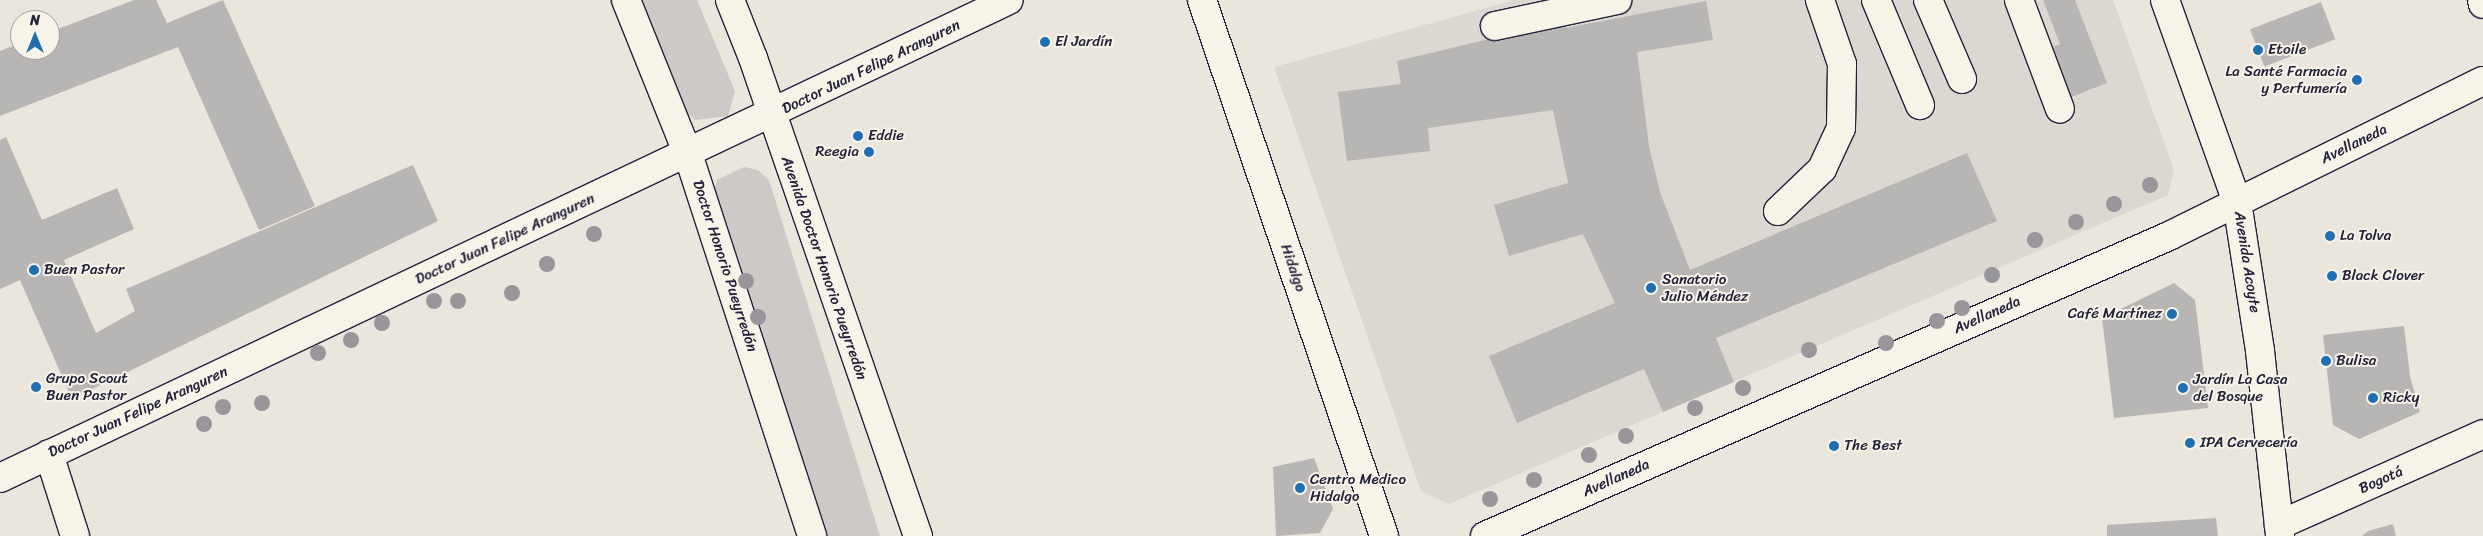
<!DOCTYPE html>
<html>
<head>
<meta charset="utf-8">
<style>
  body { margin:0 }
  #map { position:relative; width:2483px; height:536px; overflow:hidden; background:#eae6de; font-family:Sriracha,sans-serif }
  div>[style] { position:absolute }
  .built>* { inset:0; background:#dbd8d2 }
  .green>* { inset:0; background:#cdc9c6 }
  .building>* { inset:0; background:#b8b6b5; transform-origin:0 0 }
  .roads { filter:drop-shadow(1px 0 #22223b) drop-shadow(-1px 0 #22223b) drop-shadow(0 1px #22223b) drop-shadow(0 -1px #22223b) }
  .minor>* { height:28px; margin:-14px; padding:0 14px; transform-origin:14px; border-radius:14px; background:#f7f3e8 }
  .major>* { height:28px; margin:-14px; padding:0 14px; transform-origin:14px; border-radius:14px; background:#f7f3e8 }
  .trees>* { width:16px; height:16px; margin:-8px; border-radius:50%; background:#98969b }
  .dots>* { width:14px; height:14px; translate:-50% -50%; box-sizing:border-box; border:2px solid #f7f3e8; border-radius:50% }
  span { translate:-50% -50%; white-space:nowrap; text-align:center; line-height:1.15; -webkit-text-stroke:4px #f7f3e8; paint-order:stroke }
  .poi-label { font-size:15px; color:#22223b }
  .left { translate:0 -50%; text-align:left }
  .right { translate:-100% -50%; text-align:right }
  .street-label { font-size:15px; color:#22223b }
  .north { position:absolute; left:10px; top:10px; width:50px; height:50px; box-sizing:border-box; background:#f7f3e8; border:1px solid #a29fa3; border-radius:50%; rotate:0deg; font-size:14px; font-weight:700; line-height:20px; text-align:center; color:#22223b }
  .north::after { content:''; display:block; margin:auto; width:18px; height:22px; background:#1f6fb2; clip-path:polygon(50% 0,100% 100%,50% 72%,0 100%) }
</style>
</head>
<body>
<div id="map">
  <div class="built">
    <i style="clip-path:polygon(1514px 0,2113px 0,2174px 170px,2168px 195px,1449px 504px,1421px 491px,1274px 67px)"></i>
  </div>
  <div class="green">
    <i style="clip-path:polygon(639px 0,697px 0,735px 91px,728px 116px,695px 120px,683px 110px)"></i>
    <i style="clip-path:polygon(744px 167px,758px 170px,769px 180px,880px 536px,828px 536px,712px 198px,717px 180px)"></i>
  </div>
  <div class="building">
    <i style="clip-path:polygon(134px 0,156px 0,167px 23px,223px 0,315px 206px,259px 230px,178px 47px,0 116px,0 51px,20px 43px,20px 50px,50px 50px,50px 32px)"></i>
    <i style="clip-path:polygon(2043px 0,2075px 0,2107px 83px,2066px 99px,2047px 49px,2060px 44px)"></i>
    <i style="clip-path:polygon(1706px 1px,1713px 40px,1637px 52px,1649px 146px,1660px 192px,1690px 270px,1967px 153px,1997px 221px,1716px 338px,1734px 382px,1663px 412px,1644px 369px,1517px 423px,1489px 356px,1615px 303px,1583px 234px,1509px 256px,1494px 205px,1568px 183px,1553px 110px,1428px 128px,1430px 151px,1347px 161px,1338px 92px,1401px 84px,1397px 61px,1565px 21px,1566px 28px)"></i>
    <i style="left:2321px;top:2px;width:40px;height:76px;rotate:69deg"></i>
    <i style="clip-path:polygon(6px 137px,42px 220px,117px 188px,134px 229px,64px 260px,96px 333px,135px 311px,126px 289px,413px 165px,438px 221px,72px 399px,20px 280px,0 289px,0 140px)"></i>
    <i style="clip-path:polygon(2174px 283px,2195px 300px,2208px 408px,2114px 418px,2102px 318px)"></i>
    <i style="clip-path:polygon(2404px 326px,2410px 376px,2420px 412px,2359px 439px,2333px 425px,2323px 335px)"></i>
    <i style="clip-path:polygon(1314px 458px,1333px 509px,1320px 533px,1276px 536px,1273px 467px)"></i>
    <i style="clip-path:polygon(2216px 518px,2218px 536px,2107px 536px,2107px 525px)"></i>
    <i style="clip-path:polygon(2393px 524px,2396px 536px,2362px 536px,2368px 531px)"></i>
  </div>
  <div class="roads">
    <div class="minor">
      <i style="left:626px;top:0;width:166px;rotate:68.1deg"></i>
      <i style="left:688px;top:154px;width:402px;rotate:72deg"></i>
      <i style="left:1202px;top:0;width:566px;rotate:71.24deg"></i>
      <i style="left:1876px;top:0;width:114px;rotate:67.3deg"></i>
      <i style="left:1928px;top:0;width:86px;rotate:66.7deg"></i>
      <i style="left:2019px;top:0;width:116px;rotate:69.4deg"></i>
      <i style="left:2482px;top:0;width:4px;rotate:76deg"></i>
      <i style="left:1495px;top:26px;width:125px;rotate:-12deg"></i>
      <i style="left:1778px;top:211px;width:61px;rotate:-43.7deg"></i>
      <i style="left:1822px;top:169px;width:45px;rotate:-65.1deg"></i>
      <i style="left:1841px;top:128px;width:64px;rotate:-89.1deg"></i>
      <i style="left:1842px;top:64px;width:68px;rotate:-109deg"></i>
      <i style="left:49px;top:454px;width:86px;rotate:72.4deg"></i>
      <i style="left:0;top:478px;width:1116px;rotate:-25.35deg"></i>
      <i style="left:2279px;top:525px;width:223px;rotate:-24deg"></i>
      <i style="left:1485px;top:536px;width:747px;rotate:-23.68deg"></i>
      <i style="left:2169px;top:236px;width:350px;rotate:-26.3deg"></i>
    </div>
    <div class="major">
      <i style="left:730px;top:0;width:62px;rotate:68.4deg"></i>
      <i style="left:753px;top:58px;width:506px;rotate:70.96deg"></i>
      <i style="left:2165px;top:0;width:214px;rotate:70.4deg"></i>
      <i style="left:2237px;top:202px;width:151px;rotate:81.2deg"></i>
      <i style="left:2260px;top:351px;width:186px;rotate:83.8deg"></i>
    </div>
  </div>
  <div class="trees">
    <i style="left:2150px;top:185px"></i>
    <i style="left:2114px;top:204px"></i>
    <i style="left:2076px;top:222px"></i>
    <i style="left:594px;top:234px"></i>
    <i style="left:2035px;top:240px"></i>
    <i style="left:547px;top:264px"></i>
    <i style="left:1992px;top:275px"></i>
    <i style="left:746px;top:281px"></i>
    <i style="left:512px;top:293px"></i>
    <i style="left:434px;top:301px"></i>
    <i style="left:458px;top:301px"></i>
    <i style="left:1962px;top:308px"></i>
    <i style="left:758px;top:317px"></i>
    <i style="left:1937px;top:321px"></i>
    <i style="left:382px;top:323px"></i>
    <i style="left:351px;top:340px"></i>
    <i style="left:1886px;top:343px"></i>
    <i style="left:1809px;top:350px"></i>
    <i style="left:318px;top:353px"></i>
    <i style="left:1743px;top:388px"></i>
    <i style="left:262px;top:403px"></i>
    <i style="left:223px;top:407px"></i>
    <i style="left:1695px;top:408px"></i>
    <i style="left:204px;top:424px"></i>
    <i style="left:1626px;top:436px"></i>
    <i style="left:1589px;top:455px"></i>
    <i style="left:1534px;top:480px"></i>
    <i style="left:1490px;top:499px"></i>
  </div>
  <div class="dots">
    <i style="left:1045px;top:42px;background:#1f6fb2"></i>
    <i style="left:2258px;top:50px;background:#1f6fb2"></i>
    <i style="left:2357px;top:80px;background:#1f6fb2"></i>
    <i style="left:858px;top:136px;background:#1f6fb2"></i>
    <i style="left:869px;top:152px;background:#1f6fb2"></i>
    <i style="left:2330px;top:236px;background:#1f6fb2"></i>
    <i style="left:34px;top:270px;background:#1f6fb2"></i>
    <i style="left:2332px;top:276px;background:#1f6fb2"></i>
    <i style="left:1651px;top:288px;background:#1f6fb2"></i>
    <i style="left:2172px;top:314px;background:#1f6fb2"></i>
    <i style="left:2326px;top:361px;background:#1f6fb2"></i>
    <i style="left:36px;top:387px;background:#1f6fb2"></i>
    <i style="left:2183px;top:388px;background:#1f6fb2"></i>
    <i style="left:2373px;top:398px;background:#1f6fb2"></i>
    <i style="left:2190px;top:443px;background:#1f6fb2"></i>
    <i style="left:1834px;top:446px;background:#1f6fb2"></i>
    <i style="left:1300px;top:488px;background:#1f6fb2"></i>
  </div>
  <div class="poi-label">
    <span class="left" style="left:1055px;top:42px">El Jardín</span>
    <span class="left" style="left:2268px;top:50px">Etoile</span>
    <span class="right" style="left:2347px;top:80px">La Santé Farmacia<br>y Perfumería</span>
    <span class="left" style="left:868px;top:136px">Eddie</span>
    <span class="right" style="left:859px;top:152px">Reegia</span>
    <span class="left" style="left:2340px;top:236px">La Tolva</span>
    <span class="left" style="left:44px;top:270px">Buen Pastor</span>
    <span class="left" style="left:2342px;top:276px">Black Clover</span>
    <span class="left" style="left:1662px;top:288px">Sanatorio<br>Julio Méndez</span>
    <span class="right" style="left:2162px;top:314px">Café Martínez</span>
    <span class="left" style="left:2336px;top:361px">Bulisa</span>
    <span class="left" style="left:46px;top:387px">Grupo Scout<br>Buen Pastor</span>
    <span class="left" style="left:2193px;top:388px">Jardín La Casa<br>del Bosque</span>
    <span class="left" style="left:2383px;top:398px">Ricky</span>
    <span class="left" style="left:2200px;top:443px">IPA Cervecería</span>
    <span class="left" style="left:1844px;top:446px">The Best</span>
    <span class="left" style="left:1310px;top:488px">Centro Medico<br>Hidalgo</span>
  </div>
  <div class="street-label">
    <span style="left:871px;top:67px;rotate:-26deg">Doctor Juan Felipe Aranguren</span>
    <span style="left:2354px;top:144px;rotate:-26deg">Avellaneda</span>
    <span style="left:505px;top:239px;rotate:-25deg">Doctor Juan Felipe Aranguren</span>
    <span style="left:2247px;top:262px;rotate:81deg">Avenida Acoyte</span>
    <span style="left:725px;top:266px;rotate:72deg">Doctor Honorio Pueyrredón</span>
    <span style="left:824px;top:268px;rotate:71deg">Avenida Doctor Honorio Pueyrredón</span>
    <span style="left:1293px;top:268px;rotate:71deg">Hidalgo</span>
    <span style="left:1987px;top:315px;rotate:-24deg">Avellaneda</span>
    <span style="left:138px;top:412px;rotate:-25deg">Doctor Juan Felipe Aranguren</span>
    <span style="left:1616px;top:478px;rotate:-24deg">Avellaneda</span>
    <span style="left:2381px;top:480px;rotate:-24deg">Bogotá</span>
  </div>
  <div class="north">N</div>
</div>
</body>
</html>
